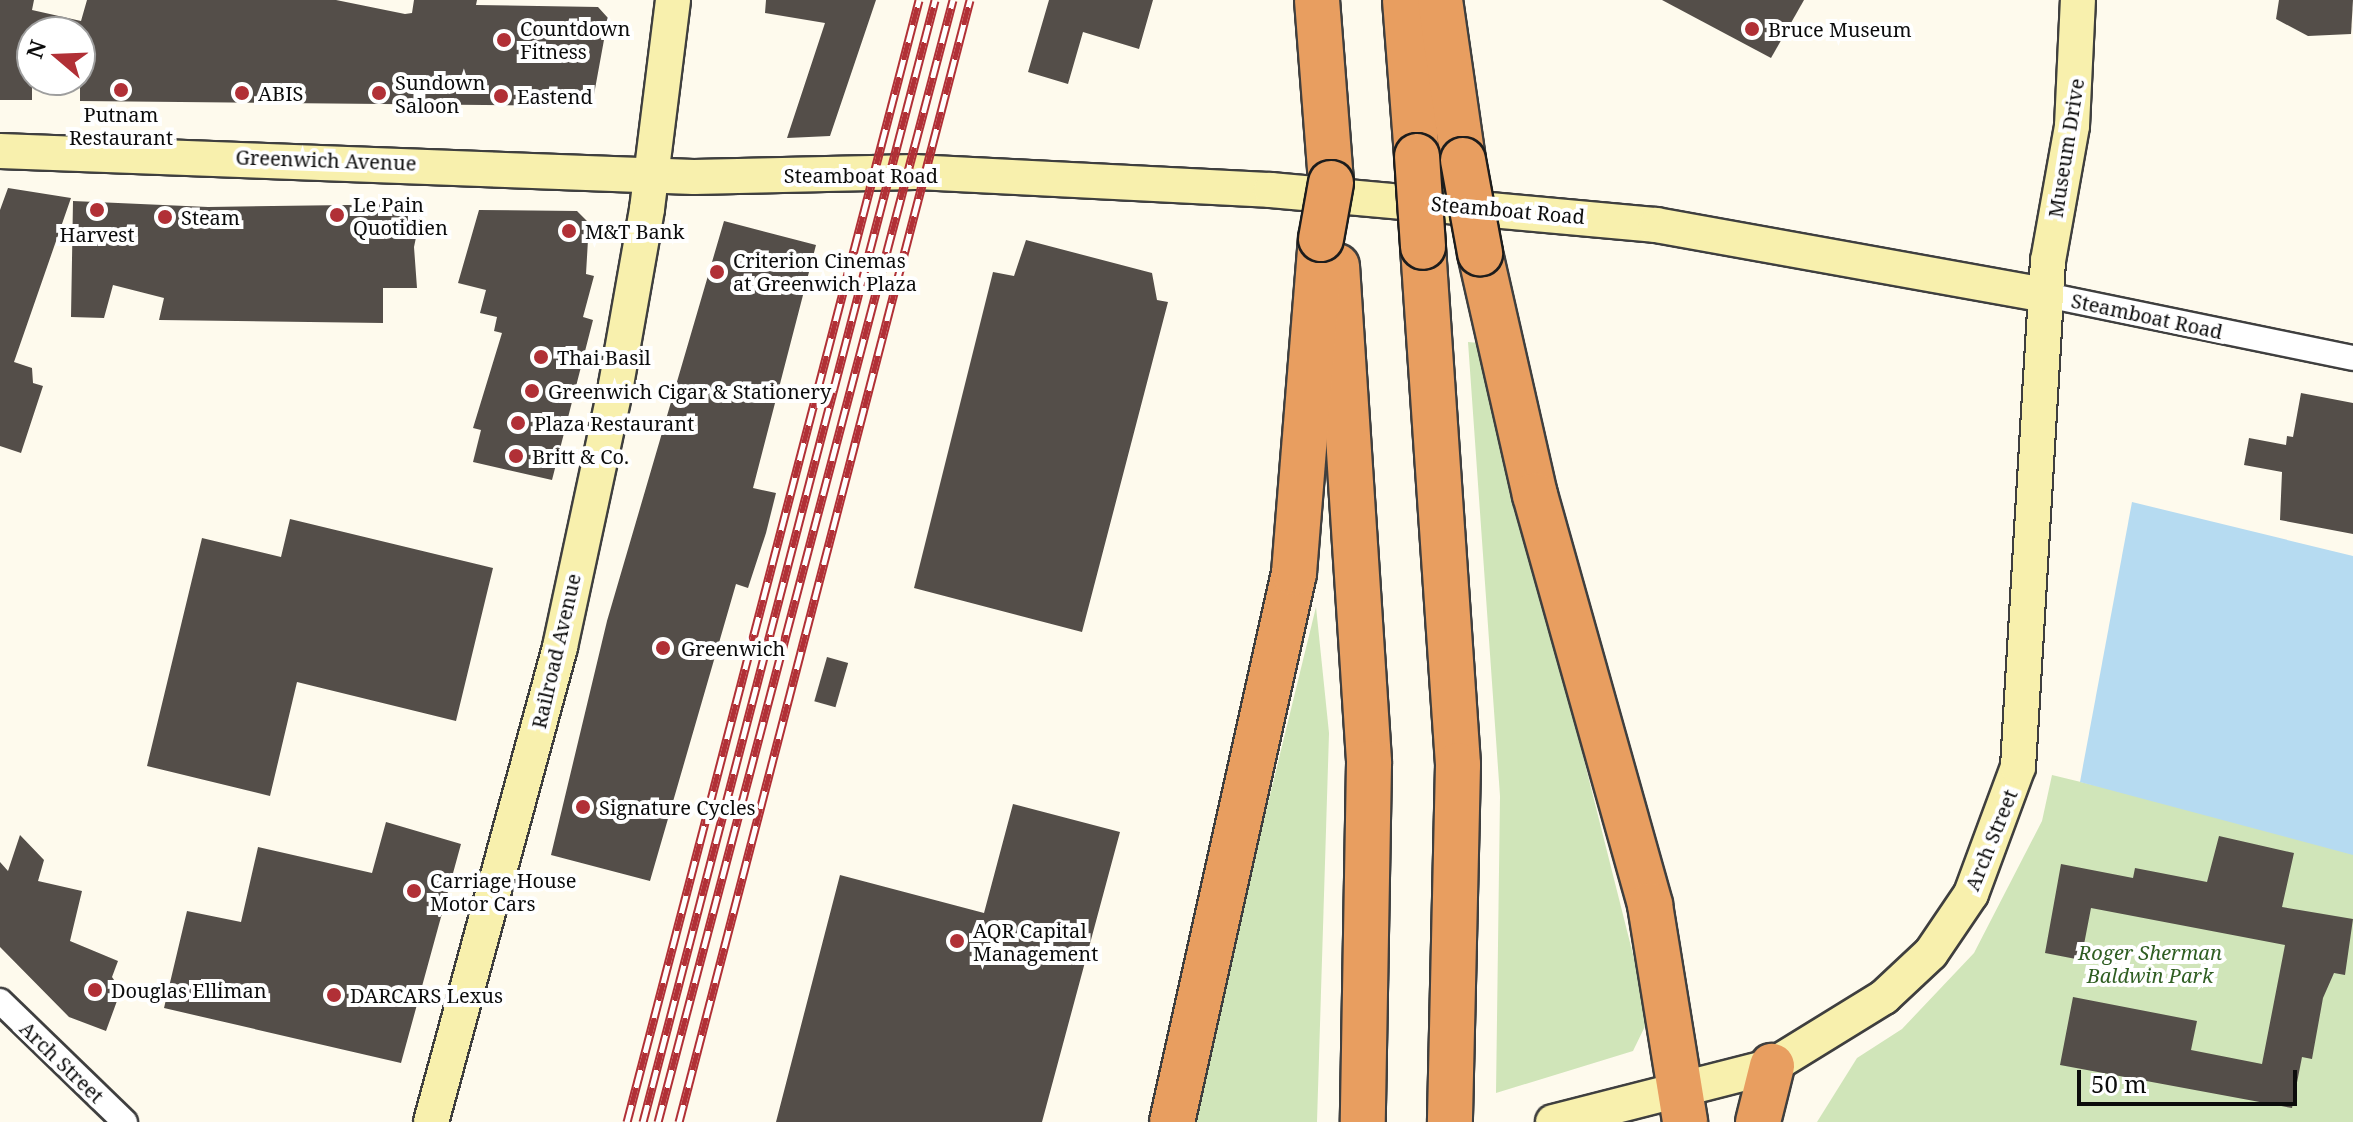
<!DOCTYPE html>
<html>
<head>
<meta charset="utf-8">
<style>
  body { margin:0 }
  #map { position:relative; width:2353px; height:1122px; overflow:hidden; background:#fefaed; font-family:"Noto Serif",serif }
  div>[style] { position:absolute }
  .green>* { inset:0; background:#d0e5b9 }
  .water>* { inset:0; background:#b6dbf1 }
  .building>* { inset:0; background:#544e49; transform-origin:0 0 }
  .roads { filter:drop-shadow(2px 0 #3f3f3f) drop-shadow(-2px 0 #3f3f3f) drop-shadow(0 2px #3f3f3f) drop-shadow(0 -2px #3f3f3f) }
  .minor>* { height:24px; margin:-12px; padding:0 12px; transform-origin:12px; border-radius:12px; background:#fff }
  .secondary>* { height:34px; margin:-17px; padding:0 17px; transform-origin:17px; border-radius:17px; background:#f8f0ad }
  .motorway>* { height:44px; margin:-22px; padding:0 22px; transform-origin:22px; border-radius:22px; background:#e89e60 }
  .rail>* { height:9px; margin-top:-4.5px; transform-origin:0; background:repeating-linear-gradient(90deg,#fff 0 18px,#b13036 0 36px); box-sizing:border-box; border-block:2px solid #b13036 }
  .bridges { filter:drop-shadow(2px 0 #1d1d1d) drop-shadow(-2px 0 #1d1d1d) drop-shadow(0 2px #1d1d1d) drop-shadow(0 -2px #1d1d1d) }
  .motorway-bridge>* { height:44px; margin:-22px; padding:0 22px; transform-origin:22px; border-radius:22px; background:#e89e60 }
  .dots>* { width:22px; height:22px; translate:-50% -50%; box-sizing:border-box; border:4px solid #fff; border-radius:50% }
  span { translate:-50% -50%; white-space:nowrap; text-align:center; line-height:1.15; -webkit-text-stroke:8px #fff; paint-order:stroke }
  .poi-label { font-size:20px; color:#0c0c0c }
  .left { translate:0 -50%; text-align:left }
  .street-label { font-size:20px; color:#0c0c0c }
  .park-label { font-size:20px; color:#2f5e22; font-style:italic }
  .north { position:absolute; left:16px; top:16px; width:80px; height:80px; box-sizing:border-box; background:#fff; border:2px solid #9e9e9e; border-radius:50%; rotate:289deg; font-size:22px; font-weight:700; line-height:32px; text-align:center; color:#0c0c0c }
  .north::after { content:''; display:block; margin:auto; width:28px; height:36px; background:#b13036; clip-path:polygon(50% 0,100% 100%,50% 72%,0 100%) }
  .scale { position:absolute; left:2077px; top:1070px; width:220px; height:36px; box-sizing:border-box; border:4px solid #0c0c0c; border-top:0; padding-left:10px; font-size:24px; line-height:28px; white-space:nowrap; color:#0c0c0c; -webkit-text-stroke:6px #fff; paint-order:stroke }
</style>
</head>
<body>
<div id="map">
  <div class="green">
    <i style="clip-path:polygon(1468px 342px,1479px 343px,1649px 1018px,1633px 1051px,1496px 1093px,1500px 796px)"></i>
    <i style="clip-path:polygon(1316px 607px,1329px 733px,1317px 1122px,1190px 1122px)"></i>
    <i style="clip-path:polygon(2052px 775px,2353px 848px,2353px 1122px,1817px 1122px,1857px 1058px,1902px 1029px,1974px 953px,2042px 821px)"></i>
  </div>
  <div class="water">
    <i style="clip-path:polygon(2132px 502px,2353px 556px,2353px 855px,2080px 782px)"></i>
  </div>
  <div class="building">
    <i style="clip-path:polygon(0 0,34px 0,32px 10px,81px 21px,87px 0,336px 0,405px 14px,412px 13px,414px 0,477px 0,476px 5px,598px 7px,608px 18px,593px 100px,585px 106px,80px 101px,80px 32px,32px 32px,32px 100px,0 100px)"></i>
    <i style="clip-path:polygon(766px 0,876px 0,830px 136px,787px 138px,825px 23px,765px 13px)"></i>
    <i style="clip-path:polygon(1049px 0,1153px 0,1139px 49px,1083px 32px,1068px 84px,1028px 72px)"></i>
    <i style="clip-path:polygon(1662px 0,1804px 0,1771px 58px)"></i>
    <i style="clip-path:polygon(2279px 0,2353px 0,2351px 34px,2308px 36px,2276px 19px)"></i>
    <i style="clip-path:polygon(8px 188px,71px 198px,14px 362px,32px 368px,33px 383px,43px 386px,21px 453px,0 446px,0 210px)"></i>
    <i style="clip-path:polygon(73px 201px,208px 207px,423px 204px,414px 247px,417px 288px,383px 288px,383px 323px,159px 320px,164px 298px,113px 285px,104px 318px,71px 317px)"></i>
    <i style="clip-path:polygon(479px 210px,577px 211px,589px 223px,586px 274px,594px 276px,583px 317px,593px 320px,552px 480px,473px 462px,481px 430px,473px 428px,502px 333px,494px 331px,497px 317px,480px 313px,486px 290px,458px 283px)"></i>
    <i style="clip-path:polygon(724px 221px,816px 245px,753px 488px,776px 493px,766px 533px,748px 588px,736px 584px,650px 881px,551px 855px,607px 621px)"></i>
    <i style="clip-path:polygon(1026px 240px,1152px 273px,1157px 300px,1168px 302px,1082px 632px,914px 588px,993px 272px,1014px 276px)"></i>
    <i style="clip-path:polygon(2301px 393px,2353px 403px,2353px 534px,2280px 520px,2282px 472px,2244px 465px,2249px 438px,2286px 445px,2287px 436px,2293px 437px)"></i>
    <i style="clip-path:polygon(290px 519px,493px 568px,456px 721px,297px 682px,270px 796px,147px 766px,202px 538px,281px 557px)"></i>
    <i style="left:827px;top:657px;width:22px;height:46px;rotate:16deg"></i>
    <i style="clip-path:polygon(1013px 804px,1120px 832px,1042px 1122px,776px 1122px,840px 875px,984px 913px)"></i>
    <i style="clip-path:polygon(386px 822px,461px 844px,401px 1063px,164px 1008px,187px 911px,241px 922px,258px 847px,372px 873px)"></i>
    <i style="clip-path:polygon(20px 835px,44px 860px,38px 881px,82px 891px,70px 941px,118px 961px,112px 977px,121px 990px,106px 1031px,69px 1017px,0 947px,0 862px,8px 871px)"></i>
    <i style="clip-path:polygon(2219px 836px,2294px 853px,2282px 907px,2353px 919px,2345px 975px,2334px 973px,2323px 998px,2312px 1059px,2302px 1057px,2292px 1108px,2060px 1065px,2073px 997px,2197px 1021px,2191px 1050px,2262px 1064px,2285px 945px,2091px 908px,2081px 960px,2045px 953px,2061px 864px,2133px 878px,2135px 868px,2207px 882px)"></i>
  </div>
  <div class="roads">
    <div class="minor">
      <i style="left:2046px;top:295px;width:313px;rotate:11.6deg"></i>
      <i style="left:0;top:1001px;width:174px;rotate:44.1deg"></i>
    </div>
    <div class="secondary">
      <i style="left:0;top:151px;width:694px;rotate:2.15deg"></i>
      <i style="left:694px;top:177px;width:221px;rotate:-1.3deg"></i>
      <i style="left:915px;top:172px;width:356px;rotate:2.9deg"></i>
      <i style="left:1271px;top:190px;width:387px;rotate:5.2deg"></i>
      <i style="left:1656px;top:225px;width:396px;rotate:10.2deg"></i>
      <i style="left:431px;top:1122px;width:492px;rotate:-74.8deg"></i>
      <i style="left:560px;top:647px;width:268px;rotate:-77.9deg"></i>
      <i style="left:616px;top:385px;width:179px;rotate:-80deg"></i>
      <i style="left:647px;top:209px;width:211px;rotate:-82.9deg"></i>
      <i style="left:1553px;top:1122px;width:226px;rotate:-14.3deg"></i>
      <i style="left:1772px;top:1066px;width:132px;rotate:-31.6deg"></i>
      <i style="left:1884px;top:997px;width:64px;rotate:-43.1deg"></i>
      <i style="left:1931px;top:953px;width:71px;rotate:-55.9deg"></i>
      <i style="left:1971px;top:894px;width:135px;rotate:-69.7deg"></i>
      <i style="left:2018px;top:767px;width:507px;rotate:-86.61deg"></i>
      <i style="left:2048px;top:261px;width:137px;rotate:-79.9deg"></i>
      <i style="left:2072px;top:126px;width:126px;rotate:-87.3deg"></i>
    </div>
    <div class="motorway">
      <i style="left:1317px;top:0;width:184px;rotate:85.6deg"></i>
      <i style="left:1405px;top:0;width:156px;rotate:85.6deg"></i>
      <i style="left:1440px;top:0;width:162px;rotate:81.8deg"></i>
      <i style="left:1423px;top:247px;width:519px;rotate:86.13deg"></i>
      <i style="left:1458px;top:765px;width:357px;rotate:91.3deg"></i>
      <i style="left:1480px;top:253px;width:248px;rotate:77.2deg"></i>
      <i style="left:1535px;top:495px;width:426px;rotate:74.3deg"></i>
      <i style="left:1650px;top:905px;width:220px;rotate:80.8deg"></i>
      <i style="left:1337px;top:266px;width:498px;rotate:86.3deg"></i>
      <i style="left:1369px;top:763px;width:359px;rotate:91deg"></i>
      <i style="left:1172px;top:1122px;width:562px;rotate:-77.47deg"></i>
      <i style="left:1294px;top:573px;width:335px;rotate:-85.4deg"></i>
      <i style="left:1758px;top:1122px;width:58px;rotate:-76deg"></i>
    </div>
  </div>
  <div class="rail">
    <i style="left:627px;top:1122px;width:1159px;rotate:-75.41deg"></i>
    <i style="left:643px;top:1122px;width:1159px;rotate:-75.41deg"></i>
    <i style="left:658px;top:1122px;width:1160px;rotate:-75.27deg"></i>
    <i style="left:679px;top:1122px;width:1159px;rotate:-75.46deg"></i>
  </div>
  <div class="bridges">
    <div class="motorway-bridge">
      <i style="left:1417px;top:156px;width:91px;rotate:86.2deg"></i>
      <i style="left:1463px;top:160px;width:95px;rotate:79.6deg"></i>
      <i style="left:1321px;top:239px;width:57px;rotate:-79.9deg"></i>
    </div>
  </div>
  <div class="dots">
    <i style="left:1752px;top:29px;background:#b13036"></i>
    <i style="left:504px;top:40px;background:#b13036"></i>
    <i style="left:121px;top:90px;background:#b13036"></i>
    <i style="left:242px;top:93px;background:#b13036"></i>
    <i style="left:379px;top:93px;background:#b13036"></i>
    <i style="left:501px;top:96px;background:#b13036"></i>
    <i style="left:97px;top:210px;background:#b13036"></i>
    <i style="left:337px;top:215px;background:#b13036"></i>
    <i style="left:165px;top:217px;background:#b13036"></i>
    <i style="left:569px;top:231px;background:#b13036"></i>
    <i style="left:717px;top:272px;background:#b13036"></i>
    <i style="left:541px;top:357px;background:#b13036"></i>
    <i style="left:532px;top:391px;background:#b13036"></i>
    <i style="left:518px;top:423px;background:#b13036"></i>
    <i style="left:516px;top:456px;background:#b13036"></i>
    <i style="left:663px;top:648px;background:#b13036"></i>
    <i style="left:583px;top:807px;background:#b13036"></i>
    <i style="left:414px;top:891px;background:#b13036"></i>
    <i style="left:957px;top:941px;background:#b13036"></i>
    <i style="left:95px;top:990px;background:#b13036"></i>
    <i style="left:334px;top:995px;background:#b13036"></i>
  </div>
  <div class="poi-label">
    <span class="left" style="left:520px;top:40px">Countdown<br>Fitness</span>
    <span class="left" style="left:1768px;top:29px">Bruce Museum</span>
    <span class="left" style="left:395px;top:94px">Sundown<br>Saloon</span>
    <span class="left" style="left:258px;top:93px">ABIS</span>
    <span class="left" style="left:517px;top:96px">Eastend</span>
    <span style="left:121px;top:126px">Putnam<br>Restaurant</span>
    <span class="left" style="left:353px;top:216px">Le Pain<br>Quotidien</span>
    <span class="left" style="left:181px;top:217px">Steam</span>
    <span class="left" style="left:585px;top:231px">M&amp;T Bank</span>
    <span style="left:97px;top:234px">Harvest</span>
    <span class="left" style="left:733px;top:272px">Criterion Cinemas<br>at Greenwich Plaza</span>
    <span class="left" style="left:557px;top:357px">Thai Basil</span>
    <span class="left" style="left:548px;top:391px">Greenwich Cigar &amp; Stationery</span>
    <span class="left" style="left:534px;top:423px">Plaza Restaurant</span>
    <span class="left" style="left:532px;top:456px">Britt &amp; Co.</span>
    <span class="left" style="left:681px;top:648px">Greenwich</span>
    <span class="left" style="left:599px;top:807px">Signature Cycles</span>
    <span class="left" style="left:430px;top:892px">Carriage House<br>Motor Cars</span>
    <span class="left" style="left:973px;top:942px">AQR Capital<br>Management</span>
    <span class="left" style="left:111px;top:990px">Douglas Elliman</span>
    <span class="left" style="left:350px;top:995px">DARCARS Lexus</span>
  </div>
  <div class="street-label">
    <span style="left:2066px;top:148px;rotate:-81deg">Museum Drive</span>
    <span style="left:326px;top:160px;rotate:2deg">Greenwich Avenue</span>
    <span style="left:861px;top:175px">Steamboat Road</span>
    <span style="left:1508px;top:210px;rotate:5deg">Steamboat Road</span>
    <span style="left:2147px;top:316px;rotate:12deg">Steamboat Road</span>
    <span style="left:556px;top:651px;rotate:-77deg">Railroad Avenue</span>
    <span style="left:1991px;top:840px;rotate:-68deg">Arch Street</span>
    <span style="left:62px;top:1062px;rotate:44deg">Arch Street</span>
  </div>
  <div class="park-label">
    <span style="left:2150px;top:964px">Roger Sherman<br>Baldwin Park</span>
  </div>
  <div class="north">N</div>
  <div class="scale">50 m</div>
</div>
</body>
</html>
